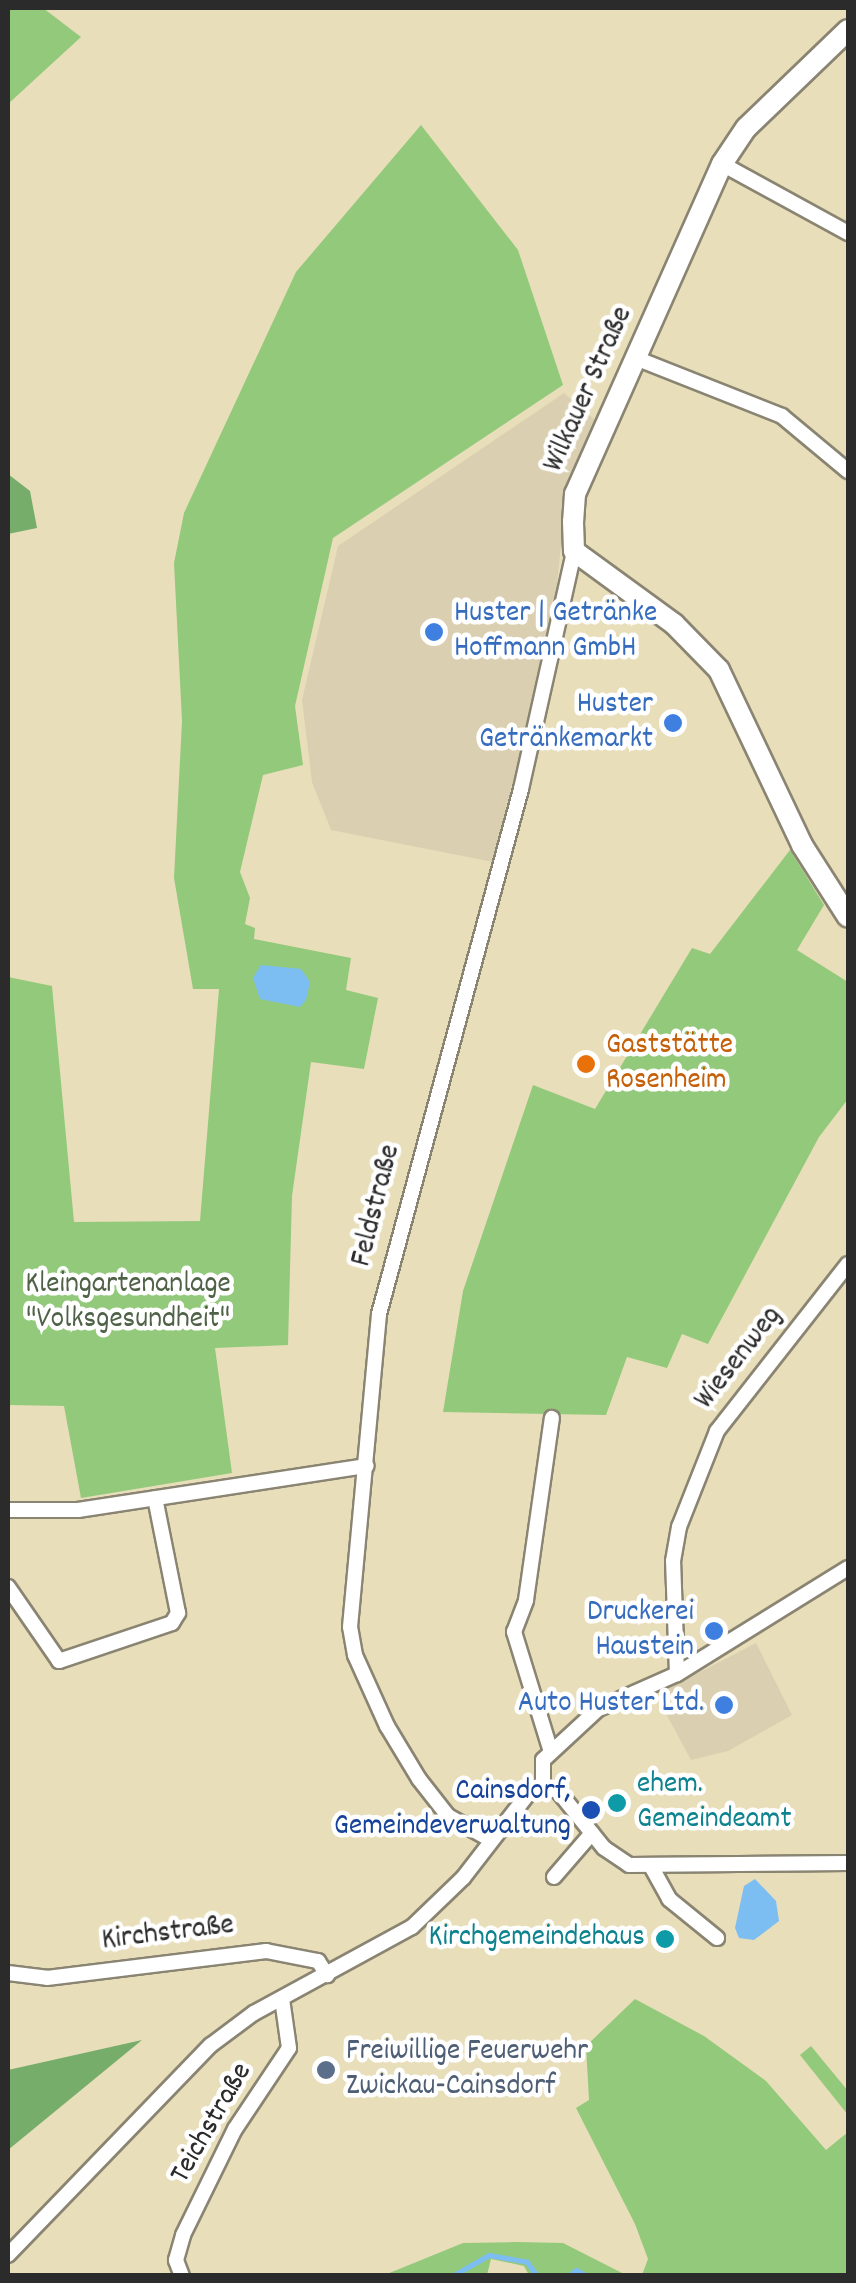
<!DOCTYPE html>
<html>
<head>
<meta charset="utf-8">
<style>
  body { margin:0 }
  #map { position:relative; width:856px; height:2283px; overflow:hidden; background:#e8deba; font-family:Dekko,sans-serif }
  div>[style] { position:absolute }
  .built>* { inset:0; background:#dad0b1 }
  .green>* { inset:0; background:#93c97b }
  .forest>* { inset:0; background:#76ad6b }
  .water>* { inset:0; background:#7dbef2 }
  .stream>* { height:5px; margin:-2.5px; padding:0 2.5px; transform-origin:2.5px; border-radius:2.5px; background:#7dbef2 }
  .roads { filter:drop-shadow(2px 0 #8a8472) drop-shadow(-2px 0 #8a8472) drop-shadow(0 2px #8a8472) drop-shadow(0 -2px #8a8472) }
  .street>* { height:14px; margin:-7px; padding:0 7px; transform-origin:7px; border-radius:7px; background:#fff }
  .secondary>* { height:20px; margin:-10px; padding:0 10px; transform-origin:10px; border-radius:10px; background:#fff }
  .dots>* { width:28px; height:28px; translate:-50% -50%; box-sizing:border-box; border:5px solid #fff; border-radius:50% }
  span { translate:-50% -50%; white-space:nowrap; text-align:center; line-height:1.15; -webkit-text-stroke:9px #fff; paint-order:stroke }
  .street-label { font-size:30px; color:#2b2b2b }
  .shop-label { font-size:30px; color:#366cbe }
  .left { translate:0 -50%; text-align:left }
  .right { translate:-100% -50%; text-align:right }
  .food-label { font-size:30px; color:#c56008 }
  .park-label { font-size:30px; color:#4f6247 }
  .culture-label { font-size:30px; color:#0d838f }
  .transit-label { font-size:30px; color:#164399 }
  .service-label { font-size:30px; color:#4e5e75 }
  .frame { position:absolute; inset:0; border:10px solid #2b2b2b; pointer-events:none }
</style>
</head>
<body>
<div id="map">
  <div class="built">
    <i style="clip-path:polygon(564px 393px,595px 420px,568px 478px,554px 613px,493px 862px,331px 830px,312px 782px,302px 700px,338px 546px)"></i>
    <i style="clip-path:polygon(756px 1643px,792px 1715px,728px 1751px,691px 1760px,656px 1695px)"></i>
  </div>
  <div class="green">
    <i style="clip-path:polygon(8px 8px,43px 8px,81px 37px,8px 104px)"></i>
    <i style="clip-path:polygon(421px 125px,518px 250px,563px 385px,333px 538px,295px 706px,303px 765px,263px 775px,240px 872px,250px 898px,245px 924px,255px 928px,254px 939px,351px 958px,346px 990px,378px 998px,364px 1069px,311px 1062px,292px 1196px,288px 1345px,215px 1348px,232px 1473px,81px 1498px,64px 1406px,8px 1405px,8px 977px,52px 986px,74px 1222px,200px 1221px,219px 989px,193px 989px,174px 878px,182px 721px,174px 563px,184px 513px,296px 272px)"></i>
    <i style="clip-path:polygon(790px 850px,824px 905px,797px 950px,848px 982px,848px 1099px,819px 1137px,708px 1344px,682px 1334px,667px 1368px,627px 1357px,606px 1415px,443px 1412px,463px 1291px,533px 1085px,595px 1109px,692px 948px,710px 954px)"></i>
    <i style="clip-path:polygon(635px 1999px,704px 2036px,766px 2081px,826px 2150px,848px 2132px,848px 2275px,642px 2275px,648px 2259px,635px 2224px,576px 2108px,589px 2100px,586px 2046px)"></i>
    <i style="clip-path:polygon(811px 2046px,848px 2091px,848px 2115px,800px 2055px)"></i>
    <i style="clip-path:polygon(517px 2242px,563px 2243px,626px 2275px,529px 2275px,524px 2266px,491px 2259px,487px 2275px,382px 2276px,463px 2243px)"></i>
  </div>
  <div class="forest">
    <i style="clip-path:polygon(8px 474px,30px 491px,37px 528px,8px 534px)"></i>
    <i style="clip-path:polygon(142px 2040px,8px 2150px,8px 2070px)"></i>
  </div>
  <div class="water">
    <i style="clip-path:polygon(261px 965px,301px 969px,310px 982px,306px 1000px,300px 1007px,260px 999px,253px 978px)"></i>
    <i style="clip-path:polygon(755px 1879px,776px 1901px,779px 1921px,754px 1940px,739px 1938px,735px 1928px,744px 1886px)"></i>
  </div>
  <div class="stream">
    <i style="left:452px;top:2276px;width:43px;rotate:-29.6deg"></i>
    <i style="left:489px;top:2255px;width:39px;rotate:10deg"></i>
    <i style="left:527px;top:2262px;width:17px;rotate:54deg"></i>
    <i style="left:568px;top:2276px;width:10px;rotate:-37deg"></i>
    <i style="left:576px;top:2270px;width:13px;rotate:29deg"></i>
  </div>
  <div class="roads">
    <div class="street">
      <i style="left:722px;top:164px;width:144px;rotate:28.7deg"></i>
      <i style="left:638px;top:359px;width:155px;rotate:21.6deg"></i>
      <i style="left:782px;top:416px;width:86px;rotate:39.8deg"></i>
      <i style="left:8px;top:1510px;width:70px"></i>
      <i style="left:78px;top:1510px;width:292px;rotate:-8.7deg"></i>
      <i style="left:8px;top:1587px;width:90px;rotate:55.4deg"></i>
      <i style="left:59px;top:1661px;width:119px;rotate:-18.6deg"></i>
      <i style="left:172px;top:1623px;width:12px;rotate:-59deg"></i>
      <i style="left:178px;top:1613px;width:117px;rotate:-101.3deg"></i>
      <i style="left:677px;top:1674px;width:113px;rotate:-92deg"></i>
      <i style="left:673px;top:1561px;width:35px;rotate:-80deg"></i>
      <i style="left:679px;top:1527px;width:103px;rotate:-68.4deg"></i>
      <i style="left:717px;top:1431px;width:212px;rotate:-51.9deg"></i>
      <i style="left:551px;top:1752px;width:126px;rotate:-107.1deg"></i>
      <i style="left:514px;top:1632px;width:34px;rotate:-69deg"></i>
      <i style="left:526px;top:1600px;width:184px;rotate:-81.9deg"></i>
      <i style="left:543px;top:1787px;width:27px;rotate:-90deg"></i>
      <i style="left:543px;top:1760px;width:75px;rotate:-42.8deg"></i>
      <i style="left:598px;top:1709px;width:86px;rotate:-23.9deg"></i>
      <i style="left:677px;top:1674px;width:201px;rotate:-31.8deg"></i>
      <i style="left:543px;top:1787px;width:16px;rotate:15deg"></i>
      <i style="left:558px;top:1791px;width:73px;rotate:51.1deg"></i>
      <i style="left:604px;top:1848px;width:30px;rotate:34deg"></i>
      <i style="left:629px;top:1865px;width:219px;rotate:-0.5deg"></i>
      <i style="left:491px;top:1840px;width:49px;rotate:-150.8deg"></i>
      <i style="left:448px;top:1816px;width:47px;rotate:-128.1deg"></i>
      <i style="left:419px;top:1779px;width:62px;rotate:-121.1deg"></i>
      <i style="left:387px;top:1726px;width:78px;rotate:-114.3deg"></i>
      <i style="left:355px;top:1655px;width:28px;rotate:-100deg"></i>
      <i style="left:350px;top:1627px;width:314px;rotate:-84.7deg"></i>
      <i style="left:379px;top:1314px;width:544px;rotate:-74.86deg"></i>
      <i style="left:521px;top:789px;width:244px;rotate:-77.4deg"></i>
      <i style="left:651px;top:1866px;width:38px;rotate:61deg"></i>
      <i style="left:669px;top:1899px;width:62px;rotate:39.1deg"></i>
      <i style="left:554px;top:1877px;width:58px;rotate:-49.2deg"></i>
      <i style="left:8px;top:1973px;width:39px;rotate:7deg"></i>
      <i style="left:47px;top:1978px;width:221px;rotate:-7deg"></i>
      <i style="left:266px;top:1951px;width:53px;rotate:10.9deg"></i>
      <i style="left:318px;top:1961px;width:17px;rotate:57deg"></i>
      <i style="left:8px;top:2255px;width:292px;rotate:-46deg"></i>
      <i style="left:211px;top:2045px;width:54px;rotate:-36.7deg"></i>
      <i style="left:254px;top:2013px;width:180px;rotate:-28.6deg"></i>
      <i style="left:412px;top:1927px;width:71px;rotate:-43.9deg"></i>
      <i style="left:463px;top:1878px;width:106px;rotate:-52.3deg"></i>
      <i style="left:528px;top:1794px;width:17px;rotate:-25deg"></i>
      <i style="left:182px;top:2276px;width:17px;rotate:-111deg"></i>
      <i style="left:176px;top:2260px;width:26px;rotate:-74deg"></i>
      <i style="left:183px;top:2235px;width:118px;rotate:-63.9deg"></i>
      <i style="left:235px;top:2129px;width:97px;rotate:-56.3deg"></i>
      <i style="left:289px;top:2048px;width:49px;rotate:-98.1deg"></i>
    </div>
    <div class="secondary">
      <i style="left:848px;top:30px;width:141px;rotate:136.1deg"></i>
      <i style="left:746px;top:128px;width:43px;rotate:123.7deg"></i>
      <i style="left:722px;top:164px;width:361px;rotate:114deg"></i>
      <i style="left:575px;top:494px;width:28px;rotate:94deg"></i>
      <i style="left:573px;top:522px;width:29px;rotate:88deg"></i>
      <i style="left:574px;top:551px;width:124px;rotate:36.1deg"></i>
      <i style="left:674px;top:624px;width:64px;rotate:45.6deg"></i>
      <i style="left:719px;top:670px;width:194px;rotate:64.6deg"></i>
      <i style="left:802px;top:845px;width:85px;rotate:57.4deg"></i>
    </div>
  </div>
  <div class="dots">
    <i style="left:434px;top:632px;background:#3f7fe0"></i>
    <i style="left:673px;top:723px;background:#3f7fe0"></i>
    <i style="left:586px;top:1064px;background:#e8710a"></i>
    <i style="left:714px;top:1631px;background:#3f7fe0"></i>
    <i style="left:724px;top:1705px;background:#3f7fe0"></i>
    <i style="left:617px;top:1803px;background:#0f9aa8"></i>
    <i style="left:591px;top:1810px;background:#1a4fb4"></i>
    <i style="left:665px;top:1939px;background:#0f9aa8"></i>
    <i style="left:326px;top:2070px;background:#5c6f8a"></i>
  </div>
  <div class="street-label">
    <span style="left:590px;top:390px;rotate:-66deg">Wilkauer Straße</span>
    <span style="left:378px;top:1206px;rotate:-76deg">Feldstraße</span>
    <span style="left:740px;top:1359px;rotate:-52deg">Wiesenweg</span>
    <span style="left:168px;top:1935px;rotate:-7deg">Kirchstraße</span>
    <span style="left:213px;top:2124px;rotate:-60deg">Teichstraße</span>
  </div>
  <div class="shop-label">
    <span class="left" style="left:454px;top:632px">Huster | Getränke<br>Hoffmann GmbH</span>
    <span class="right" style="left:653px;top:723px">Huster<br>Getränkemarkt</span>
    <span class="right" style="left:694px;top:1631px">Druckerei<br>Haustein</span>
    <span class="right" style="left:704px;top:1705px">Auto Huster Ltd.</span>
  </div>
  <div class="food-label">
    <span class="left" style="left:606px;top:1064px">Gaststätte<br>Rosenheim</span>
  </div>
  <div class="park-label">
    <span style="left:128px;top:1303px">Kleingartenanlage<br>"Volksgesundheit"</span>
  </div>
  <div class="culture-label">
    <span class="left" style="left:637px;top:1803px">ehem.<br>Gemeindeamt</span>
    <span class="right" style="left:645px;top:1939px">Kirchgemeindehaus</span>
  </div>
  <div class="transit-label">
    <span class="right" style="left:571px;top:1810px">Cainsdorf,<br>Gemeindeverwaltung</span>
  </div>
  <div class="service-label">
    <span class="left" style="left:346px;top:2070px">Freiwillige Feuerwehr<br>Zwickau-Cainsdorf</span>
  </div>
  <div class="frame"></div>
</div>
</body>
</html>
